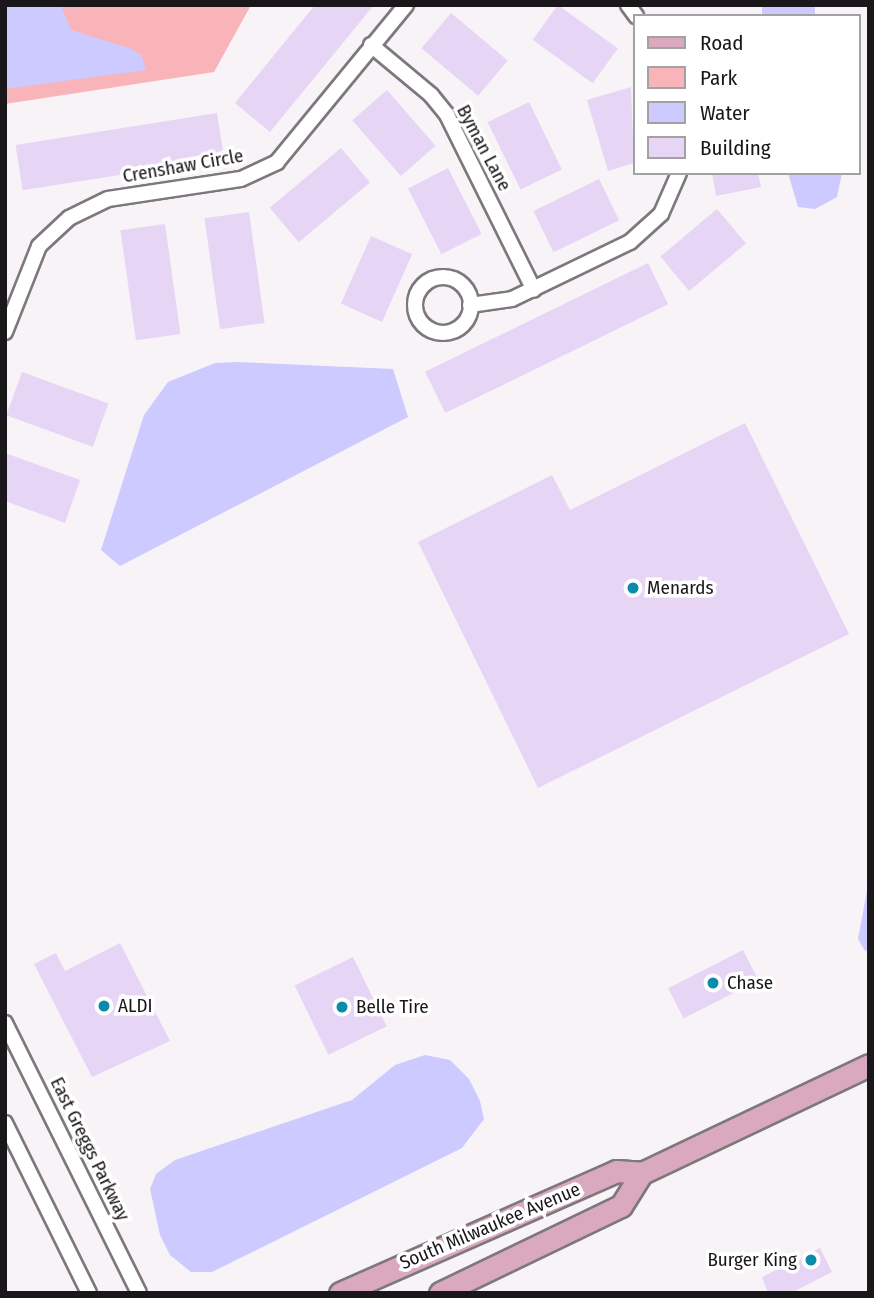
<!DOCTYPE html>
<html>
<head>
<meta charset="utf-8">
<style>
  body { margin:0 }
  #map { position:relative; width:874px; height:1298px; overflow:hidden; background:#f8f3f7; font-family:"Fira Sans Condensed",sans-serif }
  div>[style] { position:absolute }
  .green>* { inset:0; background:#f8b4b8 }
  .water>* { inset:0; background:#cccafe; transform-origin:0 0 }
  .building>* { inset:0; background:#e7d5f6; transform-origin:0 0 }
  .roads { filter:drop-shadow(2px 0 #7c787c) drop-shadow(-2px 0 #7c787c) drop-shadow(0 2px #7c787c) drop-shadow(0 -2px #7c787c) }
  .street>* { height:14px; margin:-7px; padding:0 7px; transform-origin:7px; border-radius:7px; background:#fff }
  .street>.ring { margin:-7px; padding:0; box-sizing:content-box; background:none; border:14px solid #fff; border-radius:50% }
  .primary>* { height:21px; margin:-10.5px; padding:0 10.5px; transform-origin:10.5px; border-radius:10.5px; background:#dba9bf }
  .dots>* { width:19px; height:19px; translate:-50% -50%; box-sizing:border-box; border:4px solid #fff; border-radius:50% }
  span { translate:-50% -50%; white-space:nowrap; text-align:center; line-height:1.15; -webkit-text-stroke:7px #fff; paint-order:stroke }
  .street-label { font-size:19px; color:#191719 }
  .poi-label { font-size:19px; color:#191719 }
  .left { translate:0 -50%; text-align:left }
  .right { translate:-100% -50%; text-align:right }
  .frame { position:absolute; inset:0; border:7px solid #191719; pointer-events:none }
  .legend { position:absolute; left:633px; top:14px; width:228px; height:161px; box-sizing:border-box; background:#fff; border:2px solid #a3a2a3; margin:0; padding:9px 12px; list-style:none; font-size:21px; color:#191719 }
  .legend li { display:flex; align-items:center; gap:14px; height:35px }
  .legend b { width:35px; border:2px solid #a3a2a3 }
</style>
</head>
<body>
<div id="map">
  <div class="green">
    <i style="clip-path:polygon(5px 5px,251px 5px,214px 72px,5px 104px)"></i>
  </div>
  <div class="water">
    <i style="clip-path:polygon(5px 5px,61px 5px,71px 30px,132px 49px,142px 56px,146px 70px,5px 89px)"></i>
    <i style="left:762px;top:5px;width:53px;height:11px"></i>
    <i style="clip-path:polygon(788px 173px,842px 173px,837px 197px,815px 209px,798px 207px)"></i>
    <i style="clip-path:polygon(238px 362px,393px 369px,408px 417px,120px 566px,101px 550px,144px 415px,168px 382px,215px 363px)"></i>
    <i style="clip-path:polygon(869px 880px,869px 949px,865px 951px,858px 939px)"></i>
    <i style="clip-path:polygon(425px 1055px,450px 1060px,469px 1079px,480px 1101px,484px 1119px,462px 1148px,212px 1272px,191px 1272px,170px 1255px,160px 1235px,150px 1189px,156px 1174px,175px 1160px,352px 1100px,395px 1065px)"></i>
  </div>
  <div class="building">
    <i style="clip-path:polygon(315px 5px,374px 5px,270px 132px,235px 103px)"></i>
    <i style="left:558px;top:5px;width:74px;height:43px;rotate:36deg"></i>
    <i style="left:451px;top:13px;width:74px;height:46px;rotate:40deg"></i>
    <i style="clip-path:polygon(631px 87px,634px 163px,608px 171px,587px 100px)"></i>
    <i style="left:387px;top:90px;width:74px;height:46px;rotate:49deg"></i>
    <i style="left:529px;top:102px;width:75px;height:46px;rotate:64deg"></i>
    <i style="left:217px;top:113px;width:46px;height:204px;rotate:81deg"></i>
    <i style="left:341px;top:148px;width:45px;height:93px;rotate:50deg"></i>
    <i style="left:448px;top:168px;width:74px;height:45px;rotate:63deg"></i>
    <i style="clip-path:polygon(712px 173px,758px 173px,761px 187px,716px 196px)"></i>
    <i style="left:599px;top:179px;width:46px;height:73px;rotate:64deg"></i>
    <i style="left:717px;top:209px;width:45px;height:74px;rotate:50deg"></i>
    <i style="left:249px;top:212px;width:112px;height:45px;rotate:82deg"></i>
    <i style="left:165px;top:224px;width:111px;height:45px;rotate:82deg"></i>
    <i style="left:371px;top:236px;width:45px;height:74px;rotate:24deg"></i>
    <i style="left:648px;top:263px;width:46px;height:248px;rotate:64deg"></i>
    <i style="left:22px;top:372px;width:92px;height:46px;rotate:20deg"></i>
    <i style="clip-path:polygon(745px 423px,849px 634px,538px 788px,418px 542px,552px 475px,570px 510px)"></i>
    <i style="clip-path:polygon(5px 453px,80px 480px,65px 523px,5px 501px)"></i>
    <i style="clip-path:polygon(120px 943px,170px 1041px,92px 1077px,34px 964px,56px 953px,65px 971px)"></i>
    <i style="left:743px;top:950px;width:34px;height:84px;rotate:63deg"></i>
    <i style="left:353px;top:957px;width:77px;height:65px;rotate:64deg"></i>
    <i style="clip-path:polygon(820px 1248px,832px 1272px,791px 1293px,768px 1293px,762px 1277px)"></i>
  </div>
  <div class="roads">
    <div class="street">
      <i style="left:628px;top:5px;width:14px;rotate:54deg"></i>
      <i style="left:371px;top:45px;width:78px;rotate:39.8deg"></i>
      <i style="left:431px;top:95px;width:26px;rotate:51deg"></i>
      <i style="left:447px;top:115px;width:195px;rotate:63.6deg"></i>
      <i class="ring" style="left:415px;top:277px;width:42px;height:42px"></i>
      <i style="left:470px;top:305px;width:42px;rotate:-8.1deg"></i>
      <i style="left:512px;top:299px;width:131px;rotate:-25.8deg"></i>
      <i style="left:630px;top:242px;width:42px;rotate:-42.1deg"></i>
      <i style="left:661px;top:214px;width:45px;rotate:-66.3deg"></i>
      <i style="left:5px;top:332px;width:92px;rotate:-68.4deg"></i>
      <i style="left:39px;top:246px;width:41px;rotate:-43deg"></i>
      <i style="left:69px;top:218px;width:43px;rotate:-26deg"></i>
      <i style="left:108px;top:199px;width:134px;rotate:-8.6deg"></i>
      <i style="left:241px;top:179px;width:40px;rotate:-25deg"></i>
      <i style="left:277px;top:162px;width:203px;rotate:-50.6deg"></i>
      <i style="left:5px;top:1023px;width:301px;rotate:63.6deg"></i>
      <i style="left:5px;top:1123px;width:190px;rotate:63.7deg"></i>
    </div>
    <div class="primary">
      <i style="left:340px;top:1293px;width:302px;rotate:-23.8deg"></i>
      <i style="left:616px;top:1171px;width:26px;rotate:4deg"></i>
      <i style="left:642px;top:1173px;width:251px;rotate:-25.4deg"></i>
      <i style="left:440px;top:1293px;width:201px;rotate:-25.7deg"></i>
      <i style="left:621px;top:1206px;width:39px;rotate:-58deg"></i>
    </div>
  </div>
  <div class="dots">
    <i style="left:633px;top:588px;background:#098cac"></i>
    <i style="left:713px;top:983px;background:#098cac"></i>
    <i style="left:104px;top:1006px;background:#098cac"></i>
    <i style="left:342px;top:1007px;background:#098cac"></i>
    <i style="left:811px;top:1260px;background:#098cac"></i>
  </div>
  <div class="street-label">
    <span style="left:484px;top:148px;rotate:62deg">Byman Lane</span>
    <span style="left:183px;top:166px;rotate:-10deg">Crenshaw Circle</span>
    <span style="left:90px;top:1149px;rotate:64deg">East Greggs Parkway</span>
    <span style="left:490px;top:1226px;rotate:-23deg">South Milwaukee Avenue</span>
  </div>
  <div class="poi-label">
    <span class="left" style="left:647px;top:588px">Menards</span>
    <span class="left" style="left:727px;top:983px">Chase</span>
    <span class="left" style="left:118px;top:1006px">ALDI</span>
    <span class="left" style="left:356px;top:1007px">Belle Tire</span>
    <span class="right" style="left:797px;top:1260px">Burger King</span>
  </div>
  <div class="frame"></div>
  <ul class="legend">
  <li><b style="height:9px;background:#dba9bf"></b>Road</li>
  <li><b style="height:19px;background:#f8b4b8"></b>Park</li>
  <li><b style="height:19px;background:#cccafe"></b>Water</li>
  <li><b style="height:19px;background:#e7d5f6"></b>Building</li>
  </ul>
</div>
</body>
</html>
